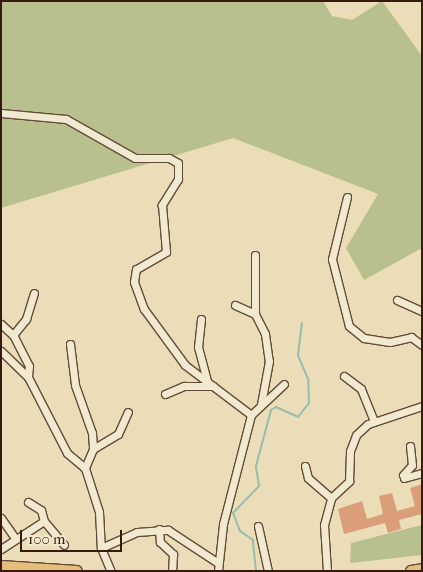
<!DOCTYPE html>
<html>
<head>
<meta charset="utf-8">
<style>
  body { margin:0 }
  #map { position:relative; width:423px; height:572px; overflow:hidden; background:#eaddb7; font-family:"IM FELL French Canon",serif }
  div>[style] { position:absolute }
  .green>* { inset:0; background:#b8c08e }
  .stream>* { height:2px; margin:-1px; padding:0 1px; transform-origin:1px; border-radius:1px; background:#98bcaf }
  .building>* { inset:0; background:#da9f7a }
  .roads { filter:drop-shadow(1px 0 #644a38) drop-shadow(-1px 0 #644a38) drop-shadow(0 1px #644a38) drop-shadow(0 -1px #644a38) }
  .minor>* { height:7px; margin:-3.5px; padding:0 3.5px; transform-origin:3.5px; border-radius:3.5px; background:#f1e9d0 }
  .primary>* { height:10px; margin:-5px; padding:0 5px; transform-origin:5px; border-radius:5px; background:#e5be7c }
  span { translate:-50% -50%; white-space:nowrap; text-align:center; line-height:1.15; -webkit-text-stroke:4px #f1e9d0; paint-order:stroke }
  .frame { position:absolute; inset:0; border:2px solid #37190d; pointer-events:none }
  .scale { position:absolute; left:20px; top:530px; width:102px; height:22px; box-sizing:border-box; border:2px solid #37190d; border-top:0; padding-left:6px; font-size:15px; line-height:18px; white-space:nowrap; color:#37190d; -webkit-text-stroke:4px #f1e9d0; paint-order:stroke }
</style>
</head>
<body>
<div id="map">
  <div class="green">
    <i style="clip-path:polygon(1px 1px,323px 1px,332px 16px,352px 20px,382px 1px,422px 56px,422px 248px,364px 280px,346px 248px,378px 194px,233px 138px,1px 208px)"></i>
    <i style="clip-path:polygon(422px 525px,422px 555px,350px 563px,351px 543px)"></i>
  </div>
  <div class="stream">
    <i style="left:256px;top:571px;width:31px;rotate:-96deg"></i>
    <i style="left:253px;top:540px;width:16px;rotate:-145deg"></i>
    <i style="left:240px;top:531px;width:19px;rotate:-111deg"></i>
    <i style="left:233px;top:513px;width:37px;rotate:-46deg"></i>
    <i style="left:259px;top:486px;width:20px;rotate:-99deg"></i>
    <i style="left:256px;top:466px;width:58px;rotate:-75deg"></i>
    <i style="left:271px;top:410px;width:6px;rotate:-31deg"></i>
    <i style="left:276px;top:407px;width:24px;rotate:24deg"></i>
    <i style="left:298px;top:417px;width:18px;rotate:-52deg"></i>
    <i style="left:309px;top:403px;width:24px;rotate:-92deg"></i>
    <i style="left:308px;top:379px;width:26px;rotate:-113deg"></i>
    <i style="left:298px;top:355px;width:32px;rotate:-83deg"></i>
  </div>
  <div class="building">
    <i style="clip-path:polygon(422px 484px,422px 514px,399px 520px,401px 529px,388px 533px,385px 523px,344px 534px,338px 509px,362px 501px,367px 519px,383px 514px,379px 496px,392px 493px,397px 511px,415px 506px,410px 488px)"></i>
  </div>
  <div class="roads">
    <div class="minor">
      <i style="left:1px;top:113px;width:65px;rotate:5.3deg"></i>
      <i style="left:66px;top:119px;width:79px;rotate:29.5deg"></i>
      <i style="left:135px;top:158px;width:34px"></i>
      <i style="left:169px;top:158px;width:10px;rotate:29deg"></i>
      <i style="left:178px;top:163px;width:16px;rotate:90deg"></i>
      <i style="left:178px;top:179px;width:31px;rotate:122deg"></i>
      <i style="left:162px;top:205px;width:47px;rotate:85.1deg"></i>
      <i style="left:166px;top:252px;width:34px;rotate:150deg"></i>
      <i style="left:136px;top:269px;width:13px;rotate:99deg"></i>
      <i style="left:134px;top:282px;width:29px;rotate:70deg"></i>
      <i style="left:144px;top:309px;width:69px;rotate:53.8deg"></i>
      <i style="left:185px;top:365px;width:83px;rotate:37.1deg"></i>
      <i style="left:347px;top:197px;width:64px;rotate:103.6deg"></i>
      <i style="left:332px;top:259px;width:69px;rotate:75.8deg"></i>
      <i style="left:349px;top:326px;width:19px;rotate:39deg"></i>
      <i style="left:364px;top:338px;width:26px;rotate:9deg"></i>
      <i style="left:390px;top:342px;width:22px;rotate:-13deg"></i>
      <i style="left:411px;top:337px;width:14px;rotate:36deg"></i>
      <i style="left:255px;top:255px;width:59px;rotate:90deg"></i>
      <i style="left:255px;top:314px;width:22px;rotate:63deg"></i>
      <i style="left:265px;top:334px;width:27px;rotate:82deg"></i>
      <i style="left:269px;top:361px;width:44px;rotate:100.5deg"></i>
      <i style="left:397px;top:300px;width:27px;rotate:24deg"></i>
      <i style="left:235px;top:305px;width:22px;rotate:24deg"></i>
      <i style="left:201px;top:319px;width:28px;rotate:96deg"></i>
      <i style="left:198px;top:347px;width:34px;rotate:75deg"></i>
      <i style="left:1px;top:324px;width:16px;rotate:43deg"></i>
      <i style="left:70px;top:344px;width:41px;rotate:83deg"></i>
      <i style="left:75px;top:385px;width:51px;rotate:70.5deg"></i>
      <i style="left:92px;top:433px;width:16px;rotate:86deg"></i>
      <i style="left:93px;top:449px;width:21px;rotate:113deg"></i>
      <i style="left:85px;top:468px;width:46px;rotate:72.3deg"></i>
      <i style="left:99px;top:512px;width:36px;rotate:87deg"></i>
      <i style="left:101px;top:548px;width:25px;rotate:67deg"></i>
      <i style="left:1px;top:351px;width:37px;rotate:44deg"></i>
      <i style="left:28px;top:377px;width:85px;rotate:62.8deg"></i>
      <i style="left:67px;top:453px;width:23px;rotate:40deg"></i>
      <i style="left:344px;top:376px;width:21px;rotate:37deg"></i>
      <i style="left:361px;top:389px;width:35px;rotate:68deg"></i>
      <i style="left:28px;top:377px;width:11px;rotate:-85deg"></i>
      <i style="left:29px;top:366px;width:35px;rotate:-117deg"></i>
      <i style="left:13px;top:335px;width:21px;rotate:-51deg"></i>
      <i style="left:26px;top:319px;width:27px;rotate:-73deg"></i>
      <i style="left:165px;top:394px;width:21px;rotate:-23deg"></i>
      <i style="left:184px;top:386px;width:29px"></i>
      <i style="left:93px;top:449px;width:29px;rotate:-31deg"></i>
      <i style="left:118px;top:434px;width:24px;rotate:-66deg"></i>
      <i style="left:305px;top:466px;width:12px;rotate:76deg"></i>
      <i style="left:308px;top:478px;width:30px;rotate:41deg"></i>
      <i style="left:403px;top:475px;width:13px;rotate:-48deg"></i>
      <i style="left:412px;top:465px;width:19px;rotate:-96deg"></i>
      <i style="left:404px;top:478px;width:19px;rotate:-16deg"></i>
      <i style="left:28px;top:502px;width:15px;rotate:32deg"></i>
      <i style="left:41px;top:510px;width:11px;rotate:75deg"></i>
      <i style="left:1px;top:518px;width:24px;rotate:55deg"></i>
      <i style="left:258px;top:526px;width:46px;rotate:77.5deg"></i>
      <i style="left:159px;top:529px;width:13px;rotate:86deg"></i>
      <i style="left:160px;top:542px;width:18px;rotate:43deg"></i>
      <i style="left:173px;top:554px;width:17px;rotate:93deg"></i>
      <i style="left:101px;top:548px;width:39px;rotate:-24deg"></i>
      <i style="left:137px;top:532px;width:31px;rotate:-4deg"></i>
      <i style="left:168px;top:530px;width:60px;rotate:33.4deg"></i>
      <i style="left:1px;top:549px;width:51px;rotate:-33.1deg"></i>
      <i style="left:44px;top:521px;width:31px;rotate:50deg"></i>
      <i style="left:218px;top:571px;width:47px;rotate:-83.9deg"></i>
      <i style="left:223px;top:524px;width:113px;rotate:-75.6deg"></i>
      <i style="left:251px;top:415px;width:45px;rotate:-43.2deg"></i>
      <i style="left:327px;top:571px;width:46px;rotate:-93.7deg"></i>
      <i style="left:324px;top:525px;width:28px;rotate:-75deg"></i>
      <i style="left:331px;top:498px;width:25px;rotate:-43deg"></i>
      <i style="left:349px;top:481px;width:30px;rotate:-88deg"></i>
      <i style="left:350px;top:451px;width:17px;rotate:-69deg"></i>
      <i style="left:356px;top:435px;width:16px;rotate:-43deg"></i>
      <i style="left:368px;top:424px;width:57px;rotate:-18.4deg"></i>
    </div>
    <div class="primary">
      <i style="left:1px;top:566px;width:76px;rotate:3.8deg"></i>
      <i style="left:411px;top:571px;width:11px;rotate:-10deg"></i>
    </div>
  </div>
  <div class="frame"></div>
  <div class="scale">100 m</div>
</div>
</body>
</html>
